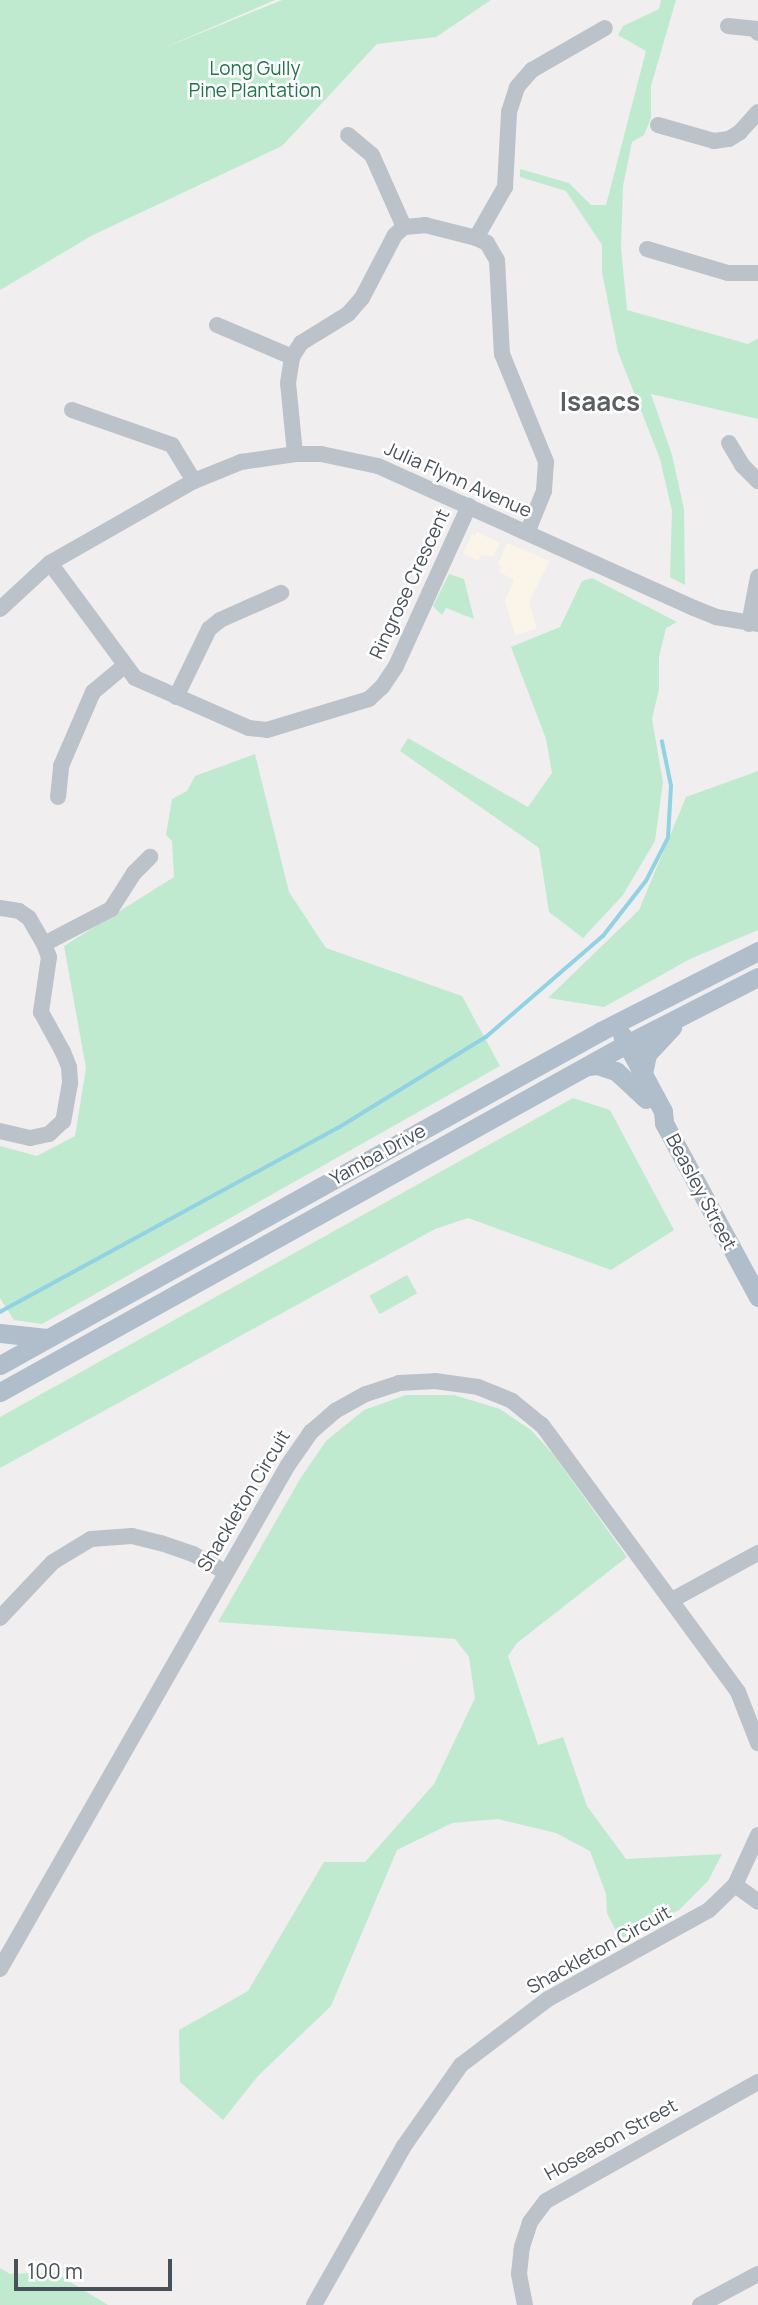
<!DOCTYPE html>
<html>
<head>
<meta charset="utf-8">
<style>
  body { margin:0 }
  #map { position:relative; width:758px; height:2305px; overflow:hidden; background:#f0eeee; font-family:Manrope,sans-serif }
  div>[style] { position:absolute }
  .commercial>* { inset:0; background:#faf5e8 }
  .green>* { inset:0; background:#c0ead0; transform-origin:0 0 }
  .stream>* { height:3.5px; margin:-1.75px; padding:0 1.75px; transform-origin:1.75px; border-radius:1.75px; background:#91d2e3 }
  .minor>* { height:16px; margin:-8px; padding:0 8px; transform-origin:8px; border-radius:8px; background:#bbc2c9 }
  .major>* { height:19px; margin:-9.5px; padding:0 9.5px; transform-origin:9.5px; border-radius:9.5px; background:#b0bdca }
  span { translate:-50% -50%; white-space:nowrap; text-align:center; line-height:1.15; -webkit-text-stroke:5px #fff; paint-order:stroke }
  .park-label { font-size:19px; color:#1f744a }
  .street-label { font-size:19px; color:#485159 }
  .district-label { font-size:26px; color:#5b5e62; font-weight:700 }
  .scale { position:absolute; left:14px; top:2259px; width:158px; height:32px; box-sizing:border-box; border:4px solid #485159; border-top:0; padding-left:9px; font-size:21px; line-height:24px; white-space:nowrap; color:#485159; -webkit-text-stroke:5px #fff; paint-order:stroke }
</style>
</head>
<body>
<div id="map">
  <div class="commercial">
    <i style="clip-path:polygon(477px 532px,500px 543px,493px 557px,481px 555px,478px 561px,463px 553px,472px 534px,475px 536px)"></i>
    <i style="clip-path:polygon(507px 543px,550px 561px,529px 602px,537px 629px,515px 635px,505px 601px,514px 580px,499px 572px,501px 566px,498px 564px)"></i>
  </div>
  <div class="green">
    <i style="clip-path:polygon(0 0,275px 0,159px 50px,282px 0,491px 0,436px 37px,377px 44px,282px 146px,93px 235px,0 290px)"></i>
    <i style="clip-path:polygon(661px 0,676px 0,651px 86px,651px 118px,644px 135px,632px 142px,623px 186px,621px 247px,627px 310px,748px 344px,758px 338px,758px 419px,651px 394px,672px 455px,684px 509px,685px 585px,670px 577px,672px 511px,660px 459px,618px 352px,602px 272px,602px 245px,566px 191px,520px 177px,520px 169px,569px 183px,591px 205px,606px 205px,646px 51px,618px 35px,623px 26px,659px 9px)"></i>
    <i style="clip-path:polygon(449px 574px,464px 579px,474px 619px,446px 608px,442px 615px,433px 606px)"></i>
    <i style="clip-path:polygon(592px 578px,677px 622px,666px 628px,659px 657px,659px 689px,652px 719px,663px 782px,655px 841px,623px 895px,583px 938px,549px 912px,539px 848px,400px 751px,408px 738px,528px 807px,552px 773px,546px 739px,511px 647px,560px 627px,582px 581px)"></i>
    <i style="clip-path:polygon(255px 754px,289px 892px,326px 948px,462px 996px,500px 1066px,42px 1324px,14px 1320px,0 1298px,0 1146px,37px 1156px,75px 1136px,86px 1068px,64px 946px,174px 877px,172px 841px,166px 835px,172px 799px,187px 791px,195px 776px)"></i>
    <i style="clip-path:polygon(758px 771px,758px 930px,690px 959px,604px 1007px,548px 998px,639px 910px,686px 797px)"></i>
    <i style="clip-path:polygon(573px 1098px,610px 1110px,674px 1230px,611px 1270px,468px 1218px,435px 1229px,0 1468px,0 1417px)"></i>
    <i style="left:407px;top:1275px;width:21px;height:43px;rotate:61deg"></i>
    <i style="clip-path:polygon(406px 1395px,454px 1395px,500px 1409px,531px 1430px,553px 1454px,627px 1557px,517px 1643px,508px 1656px,538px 1745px,563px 1737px,587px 1806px,626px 1859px,722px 1854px,708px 1881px,679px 1910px,620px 1939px,607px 1913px,606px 1894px,590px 1851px,556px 1833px,498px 1819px,452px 1823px,397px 1850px,331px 2006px,258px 2076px,223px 2120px,180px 2082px,179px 2030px,248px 1991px,324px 1862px,365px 1862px,434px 1784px,475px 1698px,469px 1657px,455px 1639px,218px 1622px,300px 1479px,326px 1441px,364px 1410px)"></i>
    <i style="clip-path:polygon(0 2268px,10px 2274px,54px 2272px,108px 2305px,0 2305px)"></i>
  </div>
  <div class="stream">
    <i style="left:0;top:1312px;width:385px;rotate:-28.6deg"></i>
    <i style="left:338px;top:1128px;width:174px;rotate:-31.6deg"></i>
    <i style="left:486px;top:1037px;width:155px;rotate:-40.8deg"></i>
    <i style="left:603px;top:936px;width:70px;rotate:-52deg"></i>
    <i style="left:646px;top:881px;width:48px;rotate:-62.9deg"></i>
    <i style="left:668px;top:838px;width:52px;rotate:-86.7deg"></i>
    <i style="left:671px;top:786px;width:45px;rotate:-101.6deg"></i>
  </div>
  <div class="minor">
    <i style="left:728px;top:26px;width:29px;rotate:6deg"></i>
    <i style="left:757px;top:29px;width:4px;rotate:76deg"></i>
    <i style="left:658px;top:125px;width:58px;rotate:15.9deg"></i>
    <i style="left:714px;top:141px;width:15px;rotate:-8deg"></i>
    <i style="left:729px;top:139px;width:13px;rotate:-32deg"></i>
    <i style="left:740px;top:132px;width:27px;rotate:-48deg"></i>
    <i style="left:348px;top:135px;width:31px;rotate:40deg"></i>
    <i style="left:372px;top:155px;width:79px;rotate:66deg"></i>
    <i style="left:476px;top:238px;width:59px;rotate:-60.4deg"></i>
    <i style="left:505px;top:187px;width:75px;rotate:-86.9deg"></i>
    <i style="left:509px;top:112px;width:26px;rotate:-72deg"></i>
    <i style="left:517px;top:87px;width:23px;rotate:-49deg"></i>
    <i style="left:532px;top:70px;width:84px;rotate:-29.9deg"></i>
    <i style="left:647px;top:249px;width:84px;rotate:16.5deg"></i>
    <i style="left:728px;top:273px;width:30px"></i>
    <i style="left:217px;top:325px;width:82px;rotate:23.1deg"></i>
    <i style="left:72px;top:410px;width:106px;rotate:19.3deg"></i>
    <i style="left:172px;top:445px;width:42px;rotate:58.6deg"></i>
    <i style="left:729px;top:443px;width:26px;rotate:59deg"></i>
    <i style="left:742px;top:465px;width:23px;rotate:45deg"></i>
    <i style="left:295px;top:454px;width:71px;rotate:-95.6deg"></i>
    <i style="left:288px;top:383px;width:26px;rotate:-81deg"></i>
    <i style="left:292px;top:357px;width:17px;rotate:-57deg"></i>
    <i style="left:301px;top:343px;width:55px;rotate:-31.7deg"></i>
    <i style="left:348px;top:314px;width:21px;rotate:-49deg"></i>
    <i style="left:362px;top:298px;width:71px;rotate:-62.4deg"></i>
    <i style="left:395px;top:235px;width:12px;rotate:-42deg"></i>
    <i style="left:404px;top:227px;width:21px;rotate:-5deg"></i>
    <i style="left:425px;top:225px;width:53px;rotate:14.3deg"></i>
    <i style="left:476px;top:238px;width:12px;rotate:24deg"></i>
    <i style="left:487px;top:243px;width:20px;rotate:60deg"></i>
    <i style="left:497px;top:260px;width:94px;rotate:87deg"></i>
    <i style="left:502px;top:354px;width:117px;rotate:67.8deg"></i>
    <i style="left:546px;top:462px;width:29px;rotate:94deg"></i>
    <i style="left:544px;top:491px;width:45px;rotate:112deg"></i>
    <i style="left:50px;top:563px;width:143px;rotate:53.5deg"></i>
    <i style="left:135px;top:678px;width:124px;rotate:23.7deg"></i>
    <i style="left:249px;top:728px;width:18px;rotate:6deg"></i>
    <i style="left:267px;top:730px;width:107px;rotate:-16.9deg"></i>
    <i style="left:369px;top:699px;width:18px;rotate:-43deg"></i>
    <i style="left:382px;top:687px;width:25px;rotate:-56deg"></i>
    <i style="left:396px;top:666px;width:176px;rotate:-65.5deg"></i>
    <i style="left:0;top:609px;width:68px;rotate:-42.6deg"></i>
    <i style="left:50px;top:563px;width:166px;rotate:-29.7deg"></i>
    <i style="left:194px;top:481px;width:51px;rotate:-22deg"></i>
    <i style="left:241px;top:462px;width:55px;rotate:-8.4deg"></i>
    <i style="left:295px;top:454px;width:26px"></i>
    <i style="left:321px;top:454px;width:58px;rotate:11.9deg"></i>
    <i style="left:378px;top:466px;width:346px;rotate:24.2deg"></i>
    <i style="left:694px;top:608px;width:24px;rotate:22deg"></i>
    <i style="left:716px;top:617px;width:43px;rotate:9.5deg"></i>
    <i style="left:749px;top:624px;width:48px;rotate:-79.2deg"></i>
    <i style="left:176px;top:697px;width:76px;rotate:-64.1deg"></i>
    <i style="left:209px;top:629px;width:14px;rotate:-39deg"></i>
    <i style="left:220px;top:620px;width:67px;rotate:-23.9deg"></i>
    <i style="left:58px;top:797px;width:31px;rotate:-84deg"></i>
    <i style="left:61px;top:766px;width:81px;rotate:-66.6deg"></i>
    <i style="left:93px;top:692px;width:40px;rotate:-40deg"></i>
    <i style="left:0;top:908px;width:19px;rotate:9deg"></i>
    <i style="left:19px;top:911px;width:12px;rotate:35deg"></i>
    <i style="left:29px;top:918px;width:30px;rotate:60deg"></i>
    <i style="left:44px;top:944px;width:14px;rotate:69deg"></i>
    <i style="left:49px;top:957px;width:56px;rotate:98.3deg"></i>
    <i style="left:41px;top:1012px;width:46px;rotate:61.2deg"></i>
    <i style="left:63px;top:1052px;width:16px;rotate:68deg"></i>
    <i style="left:69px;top:1067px;width:16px;rotate:86deg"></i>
    <i style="left:70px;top:1083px;width:39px;rotate:100deg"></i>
    <i style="left:63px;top:1121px;width:19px;rotate:137deg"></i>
    <i style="left:49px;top:1134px;width:19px;rotate:168deg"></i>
    <i style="left:30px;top:1138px;width:31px;rotate:-167deg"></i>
    <i style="left:44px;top:944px;width:76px;rotate:-27.6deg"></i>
    <i style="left:111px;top:909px;width:43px;rotate:-57.4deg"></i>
    <i style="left:134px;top:873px;width:23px;rotate:-45deg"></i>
    <i style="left:672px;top:1600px;width:98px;rotate:-28.7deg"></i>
    <i style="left:0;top:1618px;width:77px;rotate:-46.6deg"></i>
    <i style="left:53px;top:1562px;width:44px;rotate:-31.2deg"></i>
    <i style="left:91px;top:1539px;width:41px;rotate:-4.2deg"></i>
    <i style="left:132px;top:1536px;width:30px;rotate:14deg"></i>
    <i style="left:161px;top:1543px;width:34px;rotate:19deg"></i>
    <i style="left:193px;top:1554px;width:37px;rotate:29deg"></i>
    <i style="left:735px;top:1885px;width:29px;rotate:36deg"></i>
    <i style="left:0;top:1969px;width:580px;rotate:-60.26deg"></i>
    <i style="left:288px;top:1465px;width:40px;rotate:-55.1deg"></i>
    <i style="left:311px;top:1432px;width:32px;rotate:-41deg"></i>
    <i style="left:335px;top:1411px;width:35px;rotate:-29deg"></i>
    <i style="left:366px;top:1394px;width:35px;rotate:-18deg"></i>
    <i style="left:399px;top:1383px;width:36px;rotate:-3deg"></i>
    <i style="left:435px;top:1381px;width:43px;rotate:7.9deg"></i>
    <i style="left:478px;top:1387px;width:37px;rotate:22deg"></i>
    <i style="left:512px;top:1401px;width:38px;rotate:39deg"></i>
    <i style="left:542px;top:1425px;width:331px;rotate:53.7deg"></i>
    <i style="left:738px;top:1692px;width:55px;rotate:68.6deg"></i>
    <i style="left:314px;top:2305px;width:183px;rotate:-60.5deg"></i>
    <i style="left:404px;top:2146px;width:99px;rotate:-54.9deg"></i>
    <i style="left:461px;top:2065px;width:109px;rotate:-37.2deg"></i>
    <i style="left:548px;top:1999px;width:184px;rotate:-28.9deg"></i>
    <i style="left:709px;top:1910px;width:36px;rotate:-44deg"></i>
    <i style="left:735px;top:1885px;width:55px;rotate:-65.3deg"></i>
    <i style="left:525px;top:2305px;width:32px;rotate:-101deg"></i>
    <i style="left:519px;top:2274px;width:27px;rotate:-84deg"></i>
    <i style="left:522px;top:2247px;width:26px;rotate:-72deg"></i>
    <i style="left:530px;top:2222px;width:26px;rotate:-53deg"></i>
    <i style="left:546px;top:2201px;width:243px;rotate:-29.3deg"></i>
    <i style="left:700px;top:2305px;width:66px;rotate:-28.1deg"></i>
  </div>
  <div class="major">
    <i style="left:622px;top:1035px;width:86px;rotate:61.7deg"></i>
    <i style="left:663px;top:1111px;width:12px;rotate:85deg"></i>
    <i style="left:664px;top:1123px;width:198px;rotate:61.6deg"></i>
    <i style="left:588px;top:1066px;width:9px;rotate:-6deg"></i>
    <i style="left:597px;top:1065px;width:20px;rotate:18deg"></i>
    <i style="left:616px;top:1071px;width:41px;rotate:43deg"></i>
    <i style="left:643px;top:1073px;width:19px;rotate:-78deg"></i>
    <i style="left:647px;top:1054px;width:37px;rotate:-47deg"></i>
    <i style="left:0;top:1333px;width:47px;rotate:6.1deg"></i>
    <i style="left:0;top:1365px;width:688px;rotate:-29.06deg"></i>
    <i style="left:601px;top:1031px;width:176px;rotate:-27deg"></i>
    <i style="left:0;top:1392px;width:708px;rotate:-29.06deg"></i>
    <i style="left:619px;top:1048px;width:156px;rotate:-27.1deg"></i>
  </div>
  <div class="park-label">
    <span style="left:255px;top:80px">Long Gully<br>Pine Plantation</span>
  </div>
  <div class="street-label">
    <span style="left:458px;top:480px;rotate:24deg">Julia Flynn Avenue</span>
    <span style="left:410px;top:584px;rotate:-65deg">Ringrose Crescent</span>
    <span style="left:378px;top:1155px;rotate:-29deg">Yamba Drive</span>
    <span style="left:701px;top:1192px;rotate:62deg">Beasley Street</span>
    <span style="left:244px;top:1501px;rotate:-59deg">Shackleton Circuit</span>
    <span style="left:599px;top:1950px;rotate:-29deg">Shackleton Circuit</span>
    <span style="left:611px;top:2140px;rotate:-29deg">Hoseason Street</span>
  </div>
  <div class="district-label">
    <span style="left:600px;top:402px">Isaacs</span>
  </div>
  <div class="scale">100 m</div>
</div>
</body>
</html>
